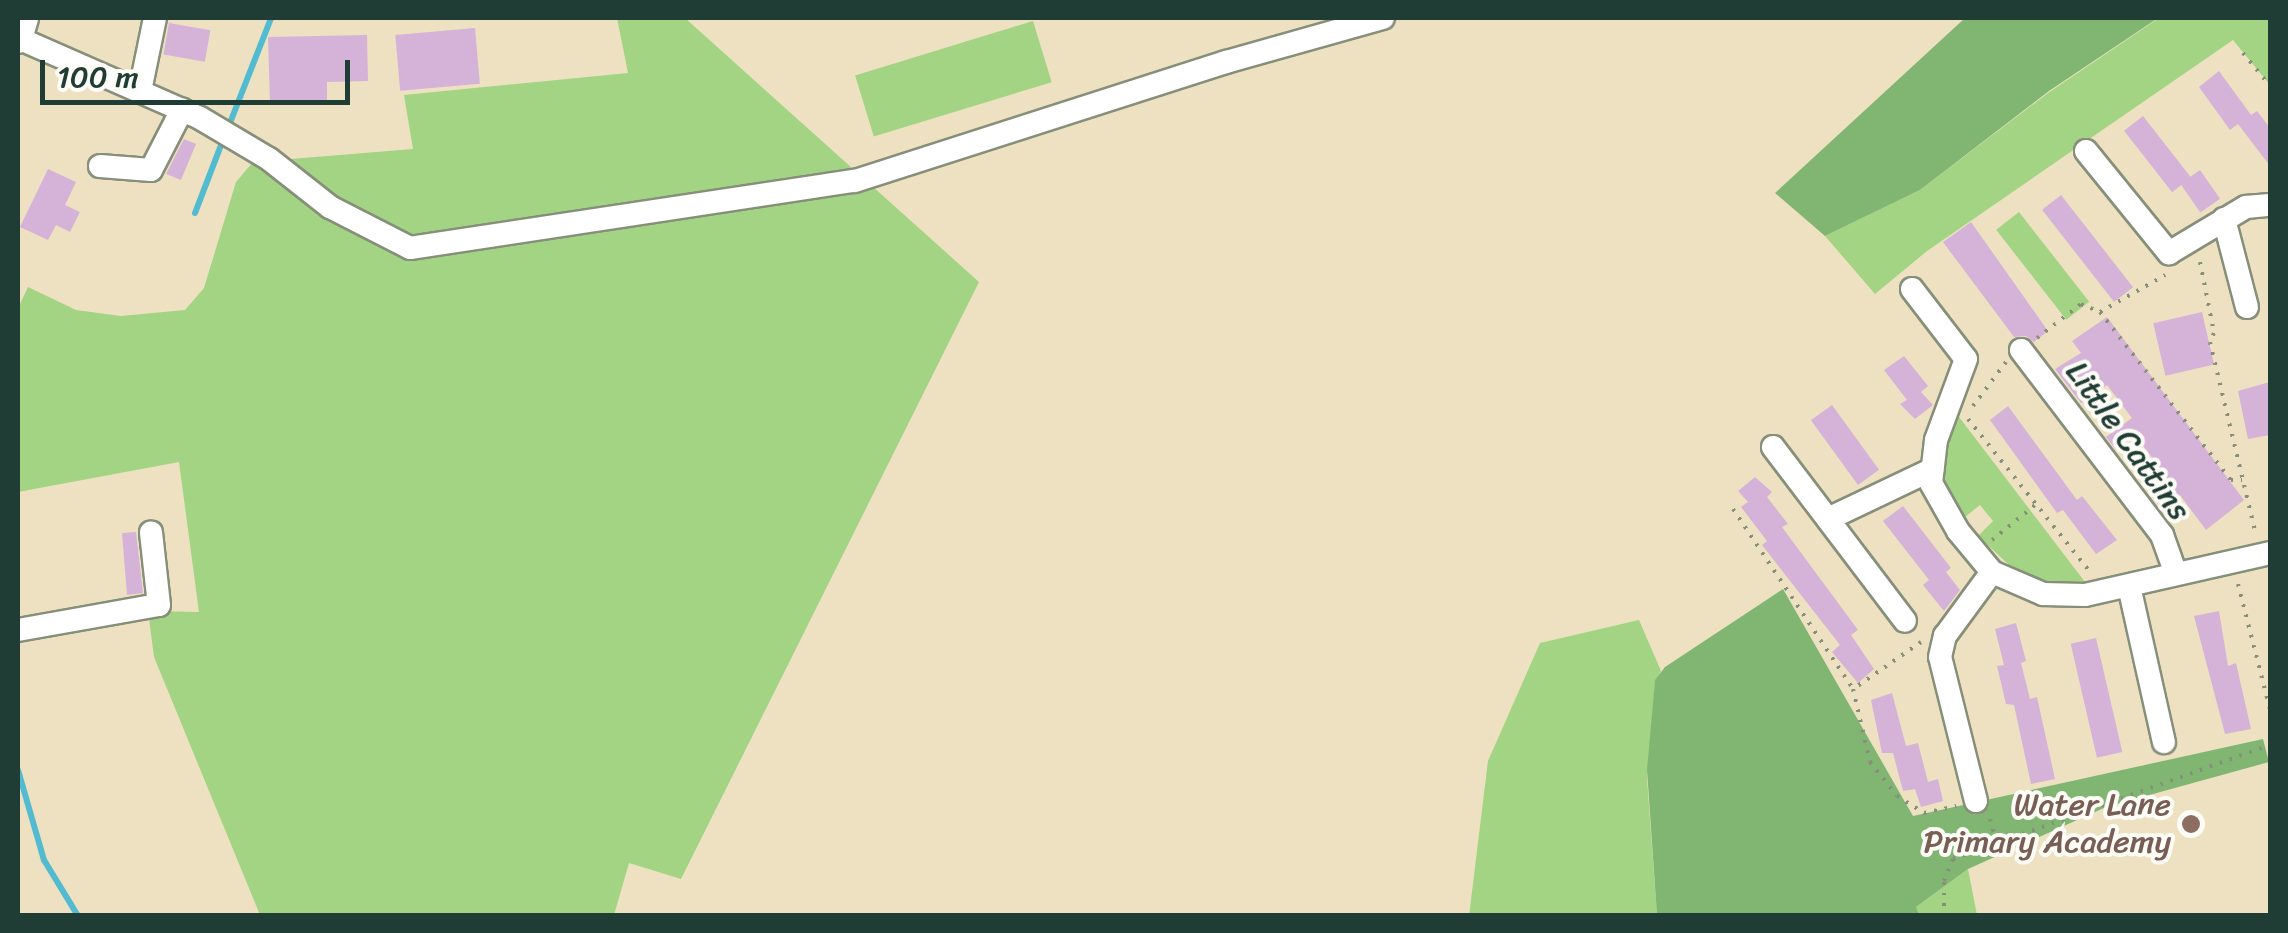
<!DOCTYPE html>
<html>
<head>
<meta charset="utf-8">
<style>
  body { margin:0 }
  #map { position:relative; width:2288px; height:933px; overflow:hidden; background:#ede1c1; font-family:Sriracha,sans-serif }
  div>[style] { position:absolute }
  .green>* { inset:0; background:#a2d484; transform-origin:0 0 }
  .forest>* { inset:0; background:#81b672 }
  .stream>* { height:6px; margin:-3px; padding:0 3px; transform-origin:3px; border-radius:3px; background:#53bbd0 }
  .building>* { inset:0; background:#d5b3d8; transform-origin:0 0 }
  .path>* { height:4px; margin-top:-2px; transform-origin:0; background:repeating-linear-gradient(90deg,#868f7a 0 2.5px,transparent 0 10.5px) }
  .roads { filter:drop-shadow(2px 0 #868f7a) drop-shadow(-2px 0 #868f7a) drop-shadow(0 2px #868f7a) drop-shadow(0 -2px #868f7a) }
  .minor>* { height:22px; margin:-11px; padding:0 11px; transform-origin:11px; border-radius:11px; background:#fff }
  .major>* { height:28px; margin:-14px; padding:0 14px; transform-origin:14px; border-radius:14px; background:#fff }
  .dots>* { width:28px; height:28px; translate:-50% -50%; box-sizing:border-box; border:5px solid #fdfcf7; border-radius:50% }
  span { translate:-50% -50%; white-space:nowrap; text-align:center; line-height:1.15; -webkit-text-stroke:8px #fdfcf7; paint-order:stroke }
  .street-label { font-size:32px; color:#1f3d34 }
  .education-label { font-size:32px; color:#785e54 }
  .right { translate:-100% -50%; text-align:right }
  .frame { position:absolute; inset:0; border:20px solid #1f3d34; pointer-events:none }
  .scale { position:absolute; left:40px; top:60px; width:310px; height:45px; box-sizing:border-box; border:5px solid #1f3d34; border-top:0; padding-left:12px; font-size:30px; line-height:35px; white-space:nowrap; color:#1f3d34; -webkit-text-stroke:8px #fdfcf7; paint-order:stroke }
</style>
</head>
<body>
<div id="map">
  <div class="green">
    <i style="clip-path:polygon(617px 18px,685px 18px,979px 282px,681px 879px,629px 863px,614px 915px,260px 915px,154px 657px,148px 611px,199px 612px,179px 462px,18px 492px,18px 308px,28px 287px,76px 310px,121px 316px,185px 310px,204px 288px,236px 182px,253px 162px,413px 149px,404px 95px,628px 73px)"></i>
    <i style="clip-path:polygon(2159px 18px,2270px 18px,2270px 85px,2233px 40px,1927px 251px,1875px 294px,1825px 236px,1920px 190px,2048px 93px)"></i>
    <i style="left:1033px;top:21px;width:64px;height:186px;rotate:73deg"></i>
    <i style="left:2019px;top:212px;width:114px;height:29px;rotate:52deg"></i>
    <i style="clip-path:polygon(1956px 413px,2085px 582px,2063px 585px,2021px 576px,1978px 536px,1993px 521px,1980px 505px,1965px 517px,1941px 479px,1939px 463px)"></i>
    <i style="clip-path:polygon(1639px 620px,1661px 671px,1655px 683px,1647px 779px,1657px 915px,1469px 916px,1488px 761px,1540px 643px)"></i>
    <i style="clip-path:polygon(1968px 869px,1977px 915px,1913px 916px,1916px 907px)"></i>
  </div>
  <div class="forest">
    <i style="clip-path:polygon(1965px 18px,2158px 18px,2049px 91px,1920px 190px,1825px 236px,1775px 193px)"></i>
    <i style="clip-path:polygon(1783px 589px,1913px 816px,2263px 739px,2269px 762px,2106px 807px,1968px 869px,1916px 907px,1919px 915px,1657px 915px,1647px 770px,1655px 680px,1665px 667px)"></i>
  </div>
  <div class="stream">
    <i style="left:228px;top:128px;width:118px;rotate:-68.6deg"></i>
    <i style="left:195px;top:213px;width:78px;rotate:-69deg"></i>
    <i style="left:18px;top:770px;width:94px;rotate:73.9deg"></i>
    <i style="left:44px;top:860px;width:66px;rotate:58.7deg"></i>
  </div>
  <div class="building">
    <i style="left:169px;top:23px;width:42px;height:32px;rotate:10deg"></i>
    <i style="left:475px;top:28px;width:56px;height:80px;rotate:85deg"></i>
    <i style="clip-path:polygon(367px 35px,368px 81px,327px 82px,327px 102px,270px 103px,268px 37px)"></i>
    <i style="clip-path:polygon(2219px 71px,2251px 115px,2257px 111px,2270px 128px,2270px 166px,2238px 124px,2230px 130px,2199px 87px)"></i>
    <i style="left:2143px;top:116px;width:78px;height:24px;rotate:52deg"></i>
    <i style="clip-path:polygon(184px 139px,196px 144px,181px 180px,166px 174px)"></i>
    <i style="clip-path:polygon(48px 169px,76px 182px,65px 205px,80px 212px,70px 232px,56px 225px,48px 240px,20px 227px)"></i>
    <i style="left:2200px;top:170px;width:35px;height:24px;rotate:55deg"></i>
    <i style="left:2061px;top:195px;width:117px;height:24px;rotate:52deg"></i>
    <i style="clip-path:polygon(1971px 222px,2048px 331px,2034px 342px,2026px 336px,2014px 337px,1943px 242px)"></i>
    <i style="left:2202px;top:312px;width:54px;height:50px;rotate:77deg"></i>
    <i style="clip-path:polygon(2107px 317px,2244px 500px,2206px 530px,2180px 495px,2163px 511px,2152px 497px,2170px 482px,2135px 435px,2116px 450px,2106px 437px,2132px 418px,2107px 385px,2081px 403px,2055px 369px,2081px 353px,2072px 341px)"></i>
    <i style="clip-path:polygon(1904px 356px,1928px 386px,1921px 392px,1933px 405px,1915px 419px,1900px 404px,1907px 400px,1884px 370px)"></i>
    <i style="clip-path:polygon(2270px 382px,2270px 435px,2248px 439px,2238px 391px)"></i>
    <i style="left:1832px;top:405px;width:80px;height:26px;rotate:54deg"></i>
    <i style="clip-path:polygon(2008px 406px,2077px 500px,2082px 496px,2117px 540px,2096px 554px,2063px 510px,2057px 513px,1990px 420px)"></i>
    <i style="clip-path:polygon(1755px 477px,1772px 492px,1767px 497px,1788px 524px,1782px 527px,1858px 630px,1851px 635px,1874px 669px,1858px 683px,1832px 652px,1840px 645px,1762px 545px,1767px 541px,1741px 507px,1748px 502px,1738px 491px)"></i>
    <i style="clip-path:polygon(1903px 506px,1951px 568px,1946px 572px,1960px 590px,1944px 611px,1923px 585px,1929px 580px,1883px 521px)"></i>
    <i style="clip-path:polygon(136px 532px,143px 593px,127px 595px,122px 533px)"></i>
    <i style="clip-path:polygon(2219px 611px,2228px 666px,2236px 663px,2251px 729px,2225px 734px,2194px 616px)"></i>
    <i style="clip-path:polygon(2016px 623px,2026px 661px,2021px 663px,2030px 699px,2037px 697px,2055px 779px,2031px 784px,2014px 705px,2006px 704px,1997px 666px,2004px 665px,1995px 629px)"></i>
    <i style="left:2096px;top:638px;width:117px;height:26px;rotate:77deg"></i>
    <i style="clip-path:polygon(1892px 693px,1906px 746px,1918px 743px,1928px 782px,1938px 779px,1943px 801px,1921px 807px,1915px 789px,1903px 791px,1893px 753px,1882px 753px,1871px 700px)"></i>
  </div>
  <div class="path">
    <i style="left:2243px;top:53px;width:43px;rotate:50.7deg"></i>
    <i style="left:2200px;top:262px;width:72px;rotate:78.8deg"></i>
    <i style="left:2214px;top:333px;width:10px;rotate:114deg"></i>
    <i style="left:2210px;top:342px;width:198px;rotate:76.6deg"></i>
    <i style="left:2100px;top:312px;width:213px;rotate:52.1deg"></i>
    <i style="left:2231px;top:480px;width:11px"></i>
    <i style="left:2037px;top:338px;width:56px;rotate:-37.7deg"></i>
    <i style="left:2081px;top:304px;width:21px;rotate:23deg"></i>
    <i style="left:2100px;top:312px;width:75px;rotate:-29.6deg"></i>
    <i style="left:1973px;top:406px;width:55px;rotate:-53.1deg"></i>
    <i style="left:1968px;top:419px;width:196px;rotate:51.4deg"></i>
    <i style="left:1733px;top:509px;width:216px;rotate:56.3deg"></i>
    <i style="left:1992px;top:540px;width:55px;rotate:-39.1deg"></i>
    <i style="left:2238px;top:584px;width:130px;rotate:75.7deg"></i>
    <i style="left:1921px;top:642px;width:83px;rotate:145.3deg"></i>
    <i style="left:1853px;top:689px;width:75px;rotate:76.9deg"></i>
    <i style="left:1870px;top:762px;width:43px;rotate:51.5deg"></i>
    <i style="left:1897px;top:796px;width:32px;rotate:32deg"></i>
    <i style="left:1924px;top:813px;width:33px;rotate:-12deg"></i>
    <i style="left:1990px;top:819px;width:25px;rotate:74deg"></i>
    <i style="left:1944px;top:916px;width:35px;rotate:-90deg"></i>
    <i style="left:1944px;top:881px;width:24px;rotate:-68deg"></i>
    <i style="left:1953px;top:859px;width:337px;rotate:-19.8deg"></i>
  </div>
  <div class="roads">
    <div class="minor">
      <i style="left:18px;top:38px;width:199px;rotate:23.7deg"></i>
      <i style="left:200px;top:118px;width:80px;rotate:30.7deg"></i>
      <i style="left:269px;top:159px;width:78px;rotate:38.2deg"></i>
      <i style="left:330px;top:207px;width:90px;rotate:27.1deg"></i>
      <i style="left:410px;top:248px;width:450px;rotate:-8.6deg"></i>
      <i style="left:855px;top:181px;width:390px;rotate:-17.8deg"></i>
      <i style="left:1226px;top:62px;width:163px;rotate:-15.7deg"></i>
      <i style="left:140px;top:91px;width:75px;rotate:-78.4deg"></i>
      <i style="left:2086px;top:151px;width:132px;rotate:50.9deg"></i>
      <i style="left:2169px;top:253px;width:90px;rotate:-30.9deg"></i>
      <i style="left:2246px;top:207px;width:24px;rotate:-5deg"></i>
      <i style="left:100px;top:166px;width:51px;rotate:4.5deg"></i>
      <i style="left:151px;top:170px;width:68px;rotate:-62.7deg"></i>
      <i style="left:2224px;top:219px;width:91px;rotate:75.4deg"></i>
      <i style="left:1912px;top:289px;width:88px;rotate:52.4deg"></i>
      <i style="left:1966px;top:359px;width:86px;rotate:110.3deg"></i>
      <i style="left:1936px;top:440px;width:43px;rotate:96.6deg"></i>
      <i style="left:1931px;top:483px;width:55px;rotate:60.6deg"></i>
      <i style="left:1958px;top:531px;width:53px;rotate:50.3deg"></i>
      <i style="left:1992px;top:572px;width:56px;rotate:23.3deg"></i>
      <i style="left:2043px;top:594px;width:42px;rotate:1.4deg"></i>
      <i style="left:2085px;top:595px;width:190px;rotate:-12.8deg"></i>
      <i style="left:2021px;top:350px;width:233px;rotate:52.7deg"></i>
      <i style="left:2162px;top:535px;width:41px;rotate:70.3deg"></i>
      <i style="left:1773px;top:447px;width:218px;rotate:52.8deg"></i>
      <i style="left:1828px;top:519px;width:116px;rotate:-25.5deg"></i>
      <i style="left:2129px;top:586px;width:160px;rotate:77.4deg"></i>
      <i style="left:18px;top:630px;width:143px;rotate:-10.1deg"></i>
      <i style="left:159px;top:605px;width:73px;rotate:-96.3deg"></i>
      <i style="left:1976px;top:801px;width:148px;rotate:-104deg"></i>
      <i style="left:1940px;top:657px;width:22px;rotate:-77deg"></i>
      <i style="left:1945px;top:636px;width:79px;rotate:-53.7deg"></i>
    </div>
    <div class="major">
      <i style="left:18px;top:39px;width:22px;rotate:-74deg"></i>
    </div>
  </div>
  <div class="dots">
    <i style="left:2191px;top:824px;background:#8d6e63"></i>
  </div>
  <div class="street-label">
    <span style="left:2128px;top:441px;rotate:54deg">Little Cattins</span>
  </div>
  <div class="education-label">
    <span class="right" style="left:2171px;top:824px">Water Lane<br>Primary Academy</span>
  </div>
  <div class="frame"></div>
  <div class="scale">100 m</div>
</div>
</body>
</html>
